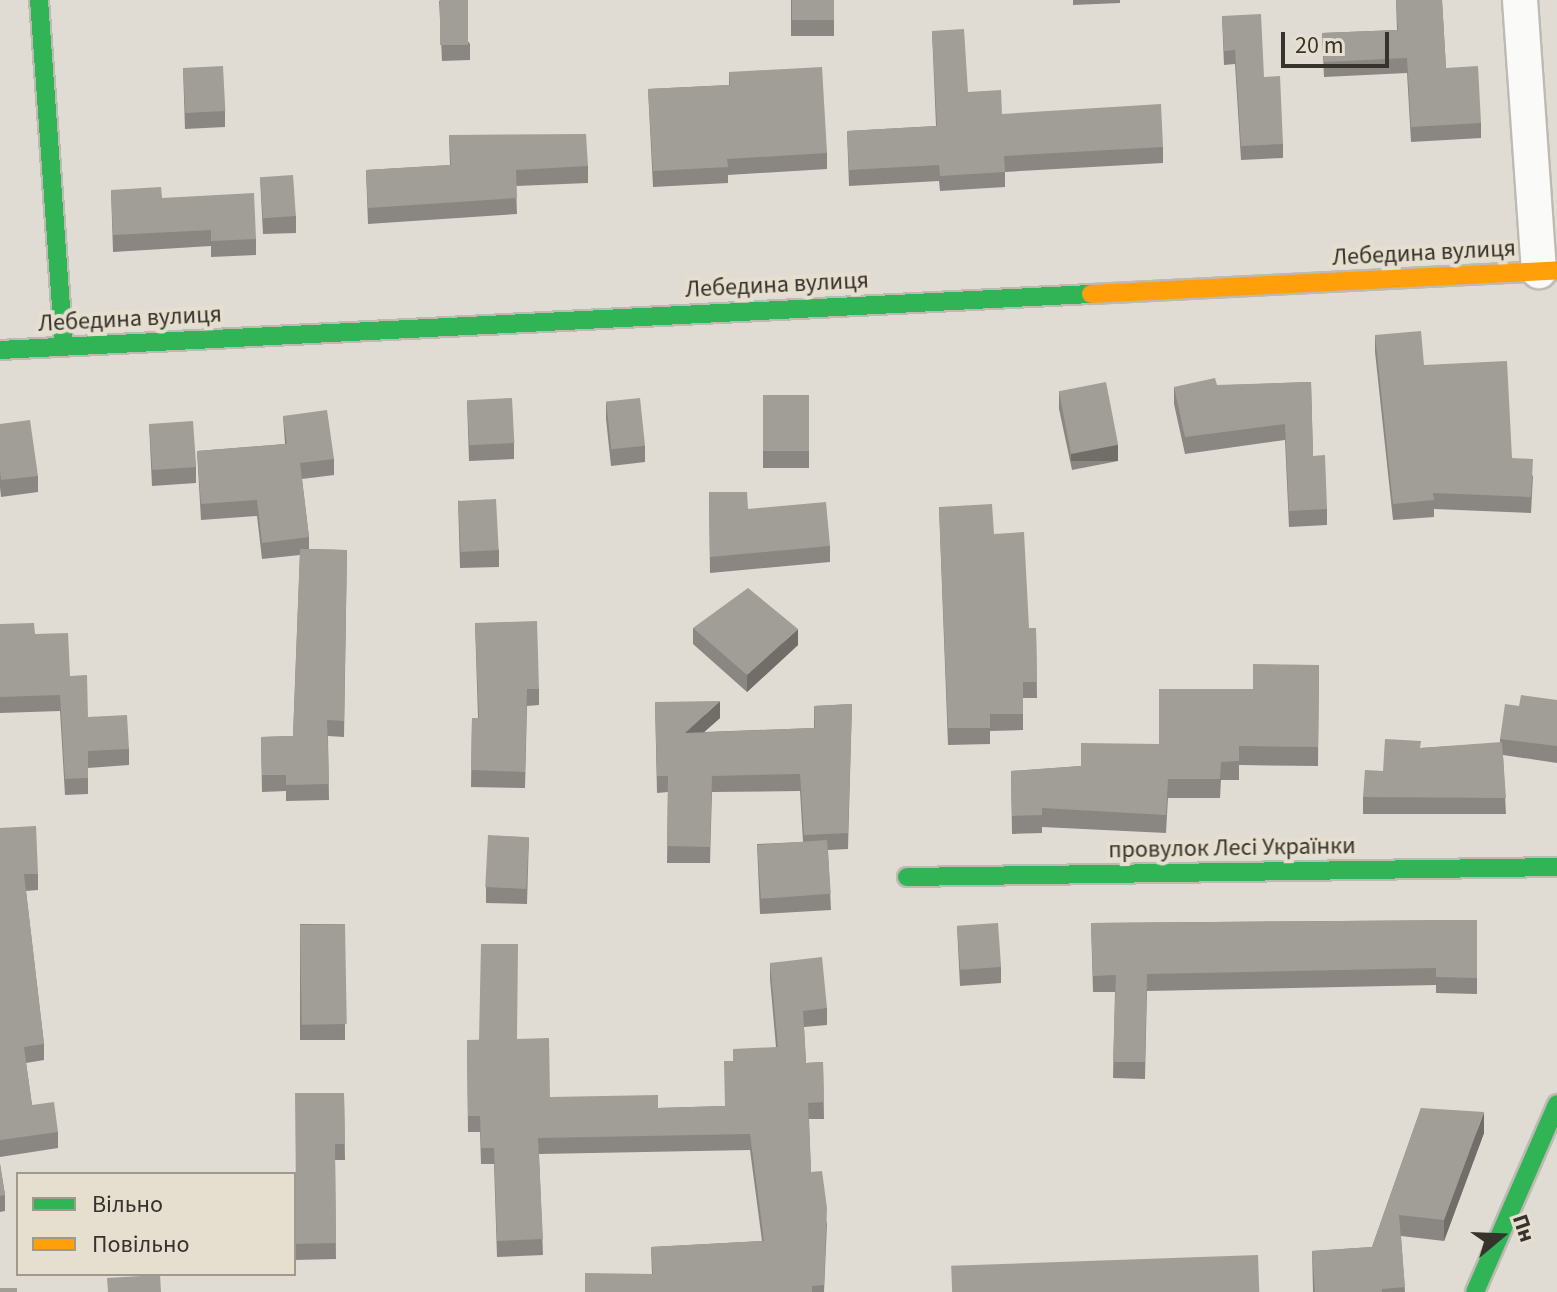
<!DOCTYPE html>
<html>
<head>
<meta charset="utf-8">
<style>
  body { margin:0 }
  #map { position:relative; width:1557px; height:1292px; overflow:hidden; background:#e0dcd4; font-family:"Source Sans 3",sans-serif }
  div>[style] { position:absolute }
  .roads { filter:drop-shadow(2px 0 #bdbab3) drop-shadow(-2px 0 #bdbab3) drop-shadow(0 2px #bdbab3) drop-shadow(0 -2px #bdbab3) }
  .street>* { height:34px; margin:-17px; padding:0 17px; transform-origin:17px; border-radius:17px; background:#fafaf9 }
  .fast>* { height:18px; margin:-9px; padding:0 9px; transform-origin:9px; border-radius:9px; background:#30b455 }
  .slow>* { height:18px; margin:-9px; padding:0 9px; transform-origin:9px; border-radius:9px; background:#ff9f0a }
  .wall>* { inset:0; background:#8a8782; transform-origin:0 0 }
  .shaded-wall>* { inset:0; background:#716e6a; transform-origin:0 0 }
  .building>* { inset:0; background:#a19d97; transform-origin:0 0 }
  span { translate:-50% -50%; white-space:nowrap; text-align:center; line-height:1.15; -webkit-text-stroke:8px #e6dece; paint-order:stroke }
  .street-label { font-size:24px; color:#36332c }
  .legend { position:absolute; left:16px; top:1172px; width:280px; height:104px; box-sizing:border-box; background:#e6dece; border:2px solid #a09a8d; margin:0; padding:10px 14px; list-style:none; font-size:24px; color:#36332c }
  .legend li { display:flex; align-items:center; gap:16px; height:40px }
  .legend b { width:40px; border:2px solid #a09a8d }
  .north { position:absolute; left:1461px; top:1196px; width:80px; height:80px; -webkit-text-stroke:6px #e6dece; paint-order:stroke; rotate:71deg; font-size:22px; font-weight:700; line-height:32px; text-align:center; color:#36332c }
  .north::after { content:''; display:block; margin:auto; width:28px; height:36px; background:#36332c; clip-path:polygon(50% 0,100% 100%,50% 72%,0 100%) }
  .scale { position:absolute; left:1281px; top:32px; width:108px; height:36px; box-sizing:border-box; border:4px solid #36332c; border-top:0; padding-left:10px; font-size:24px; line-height:28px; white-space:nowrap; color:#36332c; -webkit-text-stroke:6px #e6dece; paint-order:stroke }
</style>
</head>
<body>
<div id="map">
  <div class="roads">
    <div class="street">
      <i style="left:1520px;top:0;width:272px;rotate:86deg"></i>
    </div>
    <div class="fast">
      <i style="left:39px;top:0;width:348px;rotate:85.9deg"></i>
      <i style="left:0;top:350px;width:1092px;rotate:-2.94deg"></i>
      <i style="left:907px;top:877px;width:650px;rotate:-0.88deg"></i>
      <i style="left:1475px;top:1292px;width:205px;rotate:-66.4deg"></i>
    </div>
    <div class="slow">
      <i style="left:1091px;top:294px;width:467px;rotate:-2.9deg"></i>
    </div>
  </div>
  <div class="wall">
    <i style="clip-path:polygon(439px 0,470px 44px,470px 60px,442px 61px)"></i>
    <i style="left:791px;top:0;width:43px;height:36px"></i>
    <i style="clip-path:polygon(1073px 0,1120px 0,1120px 3px,1073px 5px)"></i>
    <i style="clip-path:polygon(1396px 0,1442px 0,1446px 68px,1481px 123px,1481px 138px,1411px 142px,1407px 73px,1324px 77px,1322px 33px,1397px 30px)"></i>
    <i style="clip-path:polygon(1222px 16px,1264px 77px,1283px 144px,1283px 158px,1241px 160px,1235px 64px,1224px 65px)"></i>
    <i style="clip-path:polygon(932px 31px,968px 92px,1002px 114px,1163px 147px,1163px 163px,1005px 172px,1005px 187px,940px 191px,939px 181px,849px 186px,847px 131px,936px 126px)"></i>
    <i style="clip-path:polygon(183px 68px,225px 111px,225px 127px,185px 129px)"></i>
    <i style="clip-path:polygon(729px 72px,827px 153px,827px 169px,728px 175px,728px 183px,653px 187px,648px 89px,729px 85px)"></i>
    <i style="clip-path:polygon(449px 135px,588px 166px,588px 183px,516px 186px,517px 214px,368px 224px,366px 170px,450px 165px)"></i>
    <i style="clip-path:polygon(260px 177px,296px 216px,296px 233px,263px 234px)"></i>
    <i style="clip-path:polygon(111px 190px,162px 198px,256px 239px,256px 255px,211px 257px,211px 246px,113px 252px)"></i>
    <i style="clip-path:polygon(1375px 335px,1424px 365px,1512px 458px,1533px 476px,1531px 513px,1434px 509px,1434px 517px,1393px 520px,1375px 352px)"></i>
    <i style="clip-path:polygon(1311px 382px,1313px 456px,1327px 509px,1327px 525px,1289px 527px,1285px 440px,1185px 454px,1174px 404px,1174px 387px)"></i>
    <i style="clip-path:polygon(1059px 392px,1118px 461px,1072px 470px,1059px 409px)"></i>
    <i style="left:763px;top:395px;width:46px;height:73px"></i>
    <i style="clip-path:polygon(467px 400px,514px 443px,514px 459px,469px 461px)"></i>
    <i style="clip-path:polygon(606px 402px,645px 446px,645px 462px,611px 466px,606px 419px)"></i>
    <i style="clip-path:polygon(283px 416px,334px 459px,334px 475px,302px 479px,309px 537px,309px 549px,347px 550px,344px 737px,328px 736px,329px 800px,286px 801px,286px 791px,262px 792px,261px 737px,293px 736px,300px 555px,262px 559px,257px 516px,201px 520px,197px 451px,285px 444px)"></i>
    <i style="clip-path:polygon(0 424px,38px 476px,38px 492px,1px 497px,0 487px)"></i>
    <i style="clip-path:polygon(149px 424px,196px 467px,196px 483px,152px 486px)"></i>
    <i style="clip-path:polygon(709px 492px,830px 546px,830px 562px,710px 573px)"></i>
    <i style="clip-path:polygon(458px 500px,499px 550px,499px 567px,460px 568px)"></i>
    <i style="clip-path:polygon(939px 507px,994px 534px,1029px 628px,1036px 628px,1037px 698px,1023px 698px,1023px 730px,990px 731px,990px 744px,948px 745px)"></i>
    <i style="clip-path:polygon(475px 623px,539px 689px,539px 705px,527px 706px,525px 788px,471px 787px,472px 718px,478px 718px)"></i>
    <i style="clip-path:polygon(0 624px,35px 634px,70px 676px,88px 717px,129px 749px,129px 765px,88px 768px,88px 794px,65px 795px,60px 711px,0 713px)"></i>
    <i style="clip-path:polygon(693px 628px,798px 645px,747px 692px,693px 644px)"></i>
    <i style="clip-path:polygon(1319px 665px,1318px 766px,1239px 765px,1239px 780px,1221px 780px,1220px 798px,1168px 798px,1166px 833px,1042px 827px,1042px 833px,1012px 834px,1011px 771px,1081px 766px,1159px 744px,1253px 689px)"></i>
    <i style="clip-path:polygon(1557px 700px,1557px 763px,1503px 755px,1506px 814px,1363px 814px,1363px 797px,1383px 771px,1421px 748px,1500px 743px,1500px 739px,1519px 706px)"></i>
    <i style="clip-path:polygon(655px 702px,720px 718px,704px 732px,814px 728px,814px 706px,852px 704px,848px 849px,828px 850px,831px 910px,760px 914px,757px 844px,803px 842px,800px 791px,712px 792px,710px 863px,667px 863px,668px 792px,657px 793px)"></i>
    <i style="clip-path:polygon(0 828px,38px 874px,38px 890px,26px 891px,44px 1044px,44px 1060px,26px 1063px,32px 1105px,58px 1132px,58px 1148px,0 1157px)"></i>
    <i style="clip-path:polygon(529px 837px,527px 904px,486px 903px,486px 887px)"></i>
    <i style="clip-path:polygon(1477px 920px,1477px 994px,1436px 993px,1436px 985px,1147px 991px,1145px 1079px,1113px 1078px,1115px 992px,1093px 992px,1091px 923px)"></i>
    <i style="left:345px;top:924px;width:116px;height:45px;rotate:90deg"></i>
    <i style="clip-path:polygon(957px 926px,1001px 967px,1001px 983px,960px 986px)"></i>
    <i style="clip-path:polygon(770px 963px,827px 1008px,827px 1025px,804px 1027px,806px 1063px,823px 1062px,824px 1119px,809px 1119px,811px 1172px,827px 1224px,824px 1292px,585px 1292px,652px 1274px,651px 1247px,762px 1241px,750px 1150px,539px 1154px,543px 1255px,497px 1257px,494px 1164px,481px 1164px,480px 1132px,468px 1132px,467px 1040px,518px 1039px,550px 1097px,658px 1108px,725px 1106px,733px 1061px,776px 1047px,770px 979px)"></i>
    <i style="clip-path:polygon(344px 1093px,345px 1160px,335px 1160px,336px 1259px,294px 1260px,294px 1192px,296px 1192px)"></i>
    <i style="clip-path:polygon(1421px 1108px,1484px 1133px,1444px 1241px,1401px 1236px,1405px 1292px,1313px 1292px,1312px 1251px,1372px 1247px)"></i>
    <i style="clip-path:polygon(0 1164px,5px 1195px,5px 1211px,0 1212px)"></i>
  </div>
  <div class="shaded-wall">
    <i style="left:1118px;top:445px;width:16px;height:47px;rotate:90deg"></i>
    <i style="clip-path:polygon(798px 629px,798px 645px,747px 692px,747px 675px)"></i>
    <i style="clip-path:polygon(720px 701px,720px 718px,685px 749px,685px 733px)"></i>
    <i style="clip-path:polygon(1484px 1112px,1484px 1133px,1444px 1241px,1444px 1220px)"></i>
  </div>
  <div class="building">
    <i style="left:440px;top:0;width:28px;height:45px"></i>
    <i style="left:792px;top:0;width:42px;height:20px"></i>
    <i style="clip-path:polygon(1396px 0,1442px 0,1446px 68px,1478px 66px,1481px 123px,1411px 127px,1407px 58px,1324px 62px,1322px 33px,1398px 30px)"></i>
    <i style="clip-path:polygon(1261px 14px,1264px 77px,1280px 76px,1283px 144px,1241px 146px,1235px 50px,1224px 51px,1222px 16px)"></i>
    <i style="clip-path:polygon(964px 29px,968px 92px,1001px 90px,1002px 114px,1161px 104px,1163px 147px,1004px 156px,1005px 172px,940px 176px,939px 165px,849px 170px,847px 131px,937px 126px,932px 31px)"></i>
    <i style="left:223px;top:66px;width:45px;height:40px;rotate:87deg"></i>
    <i style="clip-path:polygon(822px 67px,827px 153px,727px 159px,728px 167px,653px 171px,648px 89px,730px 85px,729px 72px)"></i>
    <i style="clip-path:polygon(586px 134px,588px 166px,516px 170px,517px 198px,368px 208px,366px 170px,451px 165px,449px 135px)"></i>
    <i style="left:293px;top:175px;width:41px;height:33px;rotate:86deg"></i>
    <i style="clip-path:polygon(161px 187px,162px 198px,254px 193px,256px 239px,211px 241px,211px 230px,113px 235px,111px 190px)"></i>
    <i style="clip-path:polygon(1421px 331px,1424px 365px,1507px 361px,1512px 458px,1533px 459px,1531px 497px,1433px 493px,1434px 500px,1393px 504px,1375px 335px)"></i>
    <i style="clip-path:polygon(1215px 378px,1217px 385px,1311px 382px,1313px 456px,1325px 455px,1327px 509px,1289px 511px,1285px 424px,1185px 437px,1174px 387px)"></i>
    <i style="left:1106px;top:382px;width:64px;height:48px;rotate:79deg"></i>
    <i style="left:763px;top:395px;width:46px;height:56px"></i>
    <i style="left:512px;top:398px;width:45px;height:45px;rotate:87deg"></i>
    <i style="left:640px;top:398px;width:48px;height:34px;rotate:84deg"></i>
    <i style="clip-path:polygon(327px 410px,334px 459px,300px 463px,309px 537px,262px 543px,257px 500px,201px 504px,197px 451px,287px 444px,283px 416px)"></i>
    <i style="clip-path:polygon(30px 420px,38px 476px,1px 480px,0 471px,0 424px)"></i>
    <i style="left:193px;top:421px;width:46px;height:44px;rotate:86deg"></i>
    <i style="clip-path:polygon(709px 492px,747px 492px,748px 509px,826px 502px,830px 546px,710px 557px)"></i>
    <i style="left:496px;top:499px;width:51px;height:38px;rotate:87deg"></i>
    <i style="clip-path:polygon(992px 504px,994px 534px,1024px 532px,1029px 628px,1036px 628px,1037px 682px,1023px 682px,1023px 714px,990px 714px,990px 728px,948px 728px,939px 507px)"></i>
    <i style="clip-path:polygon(300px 549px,347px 550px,344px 721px,327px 720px,329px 784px,286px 785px,286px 775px,262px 775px,261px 737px,293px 736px)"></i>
    <i style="clip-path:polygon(748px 588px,798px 629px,747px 675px,693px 628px)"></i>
    <i style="clip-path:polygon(537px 621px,539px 689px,527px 689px,525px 772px,471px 770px,472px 718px,479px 718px,475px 623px)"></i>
    <i style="clip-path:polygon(34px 623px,35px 634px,68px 633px,70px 676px,87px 675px,88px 717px,127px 715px,129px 749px,88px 751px,88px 778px,65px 779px,60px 695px,0 697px,0 624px)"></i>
    <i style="clip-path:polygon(1253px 664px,1319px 665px,1318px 747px,1239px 746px,1239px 761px,1221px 762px,1220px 779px,1168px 779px,1166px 815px,1042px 808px,1042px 815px,1012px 816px,1011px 771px,1081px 766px,1081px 743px,1159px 744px,1159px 689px,1253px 689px)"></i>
    <i style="clip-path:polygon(1521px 695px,1557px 700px,1557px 746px,1500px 739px,1505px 704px,1519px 706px)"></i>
    <i style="clip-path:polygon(720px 701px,685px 733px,815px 728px,814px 706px,852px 704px,848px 833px,804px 835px,800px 774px,712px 776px,710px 847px,667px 846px,668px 776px,657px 776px,655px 702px)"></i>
    <i style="clip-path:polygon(1385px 739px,1421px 741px,1420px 748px,1502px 742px,1506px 798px,1363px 797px,1365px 770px,1383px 771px)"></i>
    <i style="clip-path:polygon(36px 826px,38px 874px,24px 874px,44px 1044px,24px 1047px,32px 1105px,54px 1102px,58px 1132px,0 1140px,0 828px)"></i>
    <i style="left:488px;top:835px;width:41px;height:52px;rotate:3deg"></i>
    <i style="left:827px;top:840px;width:54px;height:70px;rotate:86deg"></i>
    <i style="clip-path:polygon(1477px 920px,1477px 978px,1436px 977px,1436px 968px,1147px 974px,1145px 1062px,1113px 1062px,1116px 975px,1093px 976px,1091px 923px)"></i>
    <i style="left:998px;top:923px;width:44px;height:41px;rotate:86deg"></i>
    <i style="left:345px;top:924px;width:100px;height:45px;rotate:89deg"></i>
    <i style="clip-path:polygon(481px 944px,518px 944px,517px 1039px,549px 1038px,550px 1097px,658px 1095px,658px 1108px,725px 1106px,724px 1061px,733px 1061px,733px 1049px,778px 1047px,770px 963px,822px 957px,827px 1008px,803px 1011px,806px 1063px,823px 1062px,824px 1102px,808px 1103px,811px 1172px,822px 1171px,827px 1208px,824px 1285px,812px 1286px,812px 1292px,585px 1292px,585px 1273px,653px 1274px,651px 1247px,764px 1241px,750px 1134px,538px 1138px,543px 1239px,497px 1241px,494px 1148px,481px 1148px,480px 1116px,468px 1116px,467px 1040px,479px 1040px)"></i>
    <i style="clip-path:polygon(295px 1093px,344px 1093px,345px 1144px,335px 1144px,336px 1243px,294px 1244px,294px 1192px,296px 1192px)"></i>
    <i style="clip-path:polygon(1421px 1108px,1484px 1112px,1444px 1220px,1399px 1215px,1405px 1287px,1382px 1289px,1382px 1292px,1315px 1292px,1312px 1251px,1372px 1247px)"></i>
    <i style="clip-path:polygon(0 1164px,5px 1195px,0 1196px)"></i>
    <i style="left:1258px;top:1255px;width:37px;height:307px;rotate:88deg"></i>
    <i style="clip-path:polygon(160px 1275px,161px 1292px,108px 1292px,107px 1278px)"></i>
    <i style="left:0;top:1288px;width:17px;height:4px"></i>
  </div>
  <div class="street-label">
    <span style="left:1424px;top:253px;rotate:-3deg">Лебедина вулиця</span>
    <span style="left:777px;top:285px;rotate:-3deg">Лебедина вулиця</span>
    <span style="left:130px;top:319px;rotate:-3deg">Лебедина вулиця</span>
    <span style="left:1232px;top:848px;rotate:-1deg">провулок Лесі Українки</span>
  </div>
  <ul class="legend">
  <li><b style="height:10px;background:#30b455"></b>Вільно</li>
  <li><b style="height:10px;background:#ff9f0a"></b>Повільно</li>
  </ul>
  <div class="north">Пн</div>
  <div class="scale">20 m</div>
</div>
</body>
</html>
